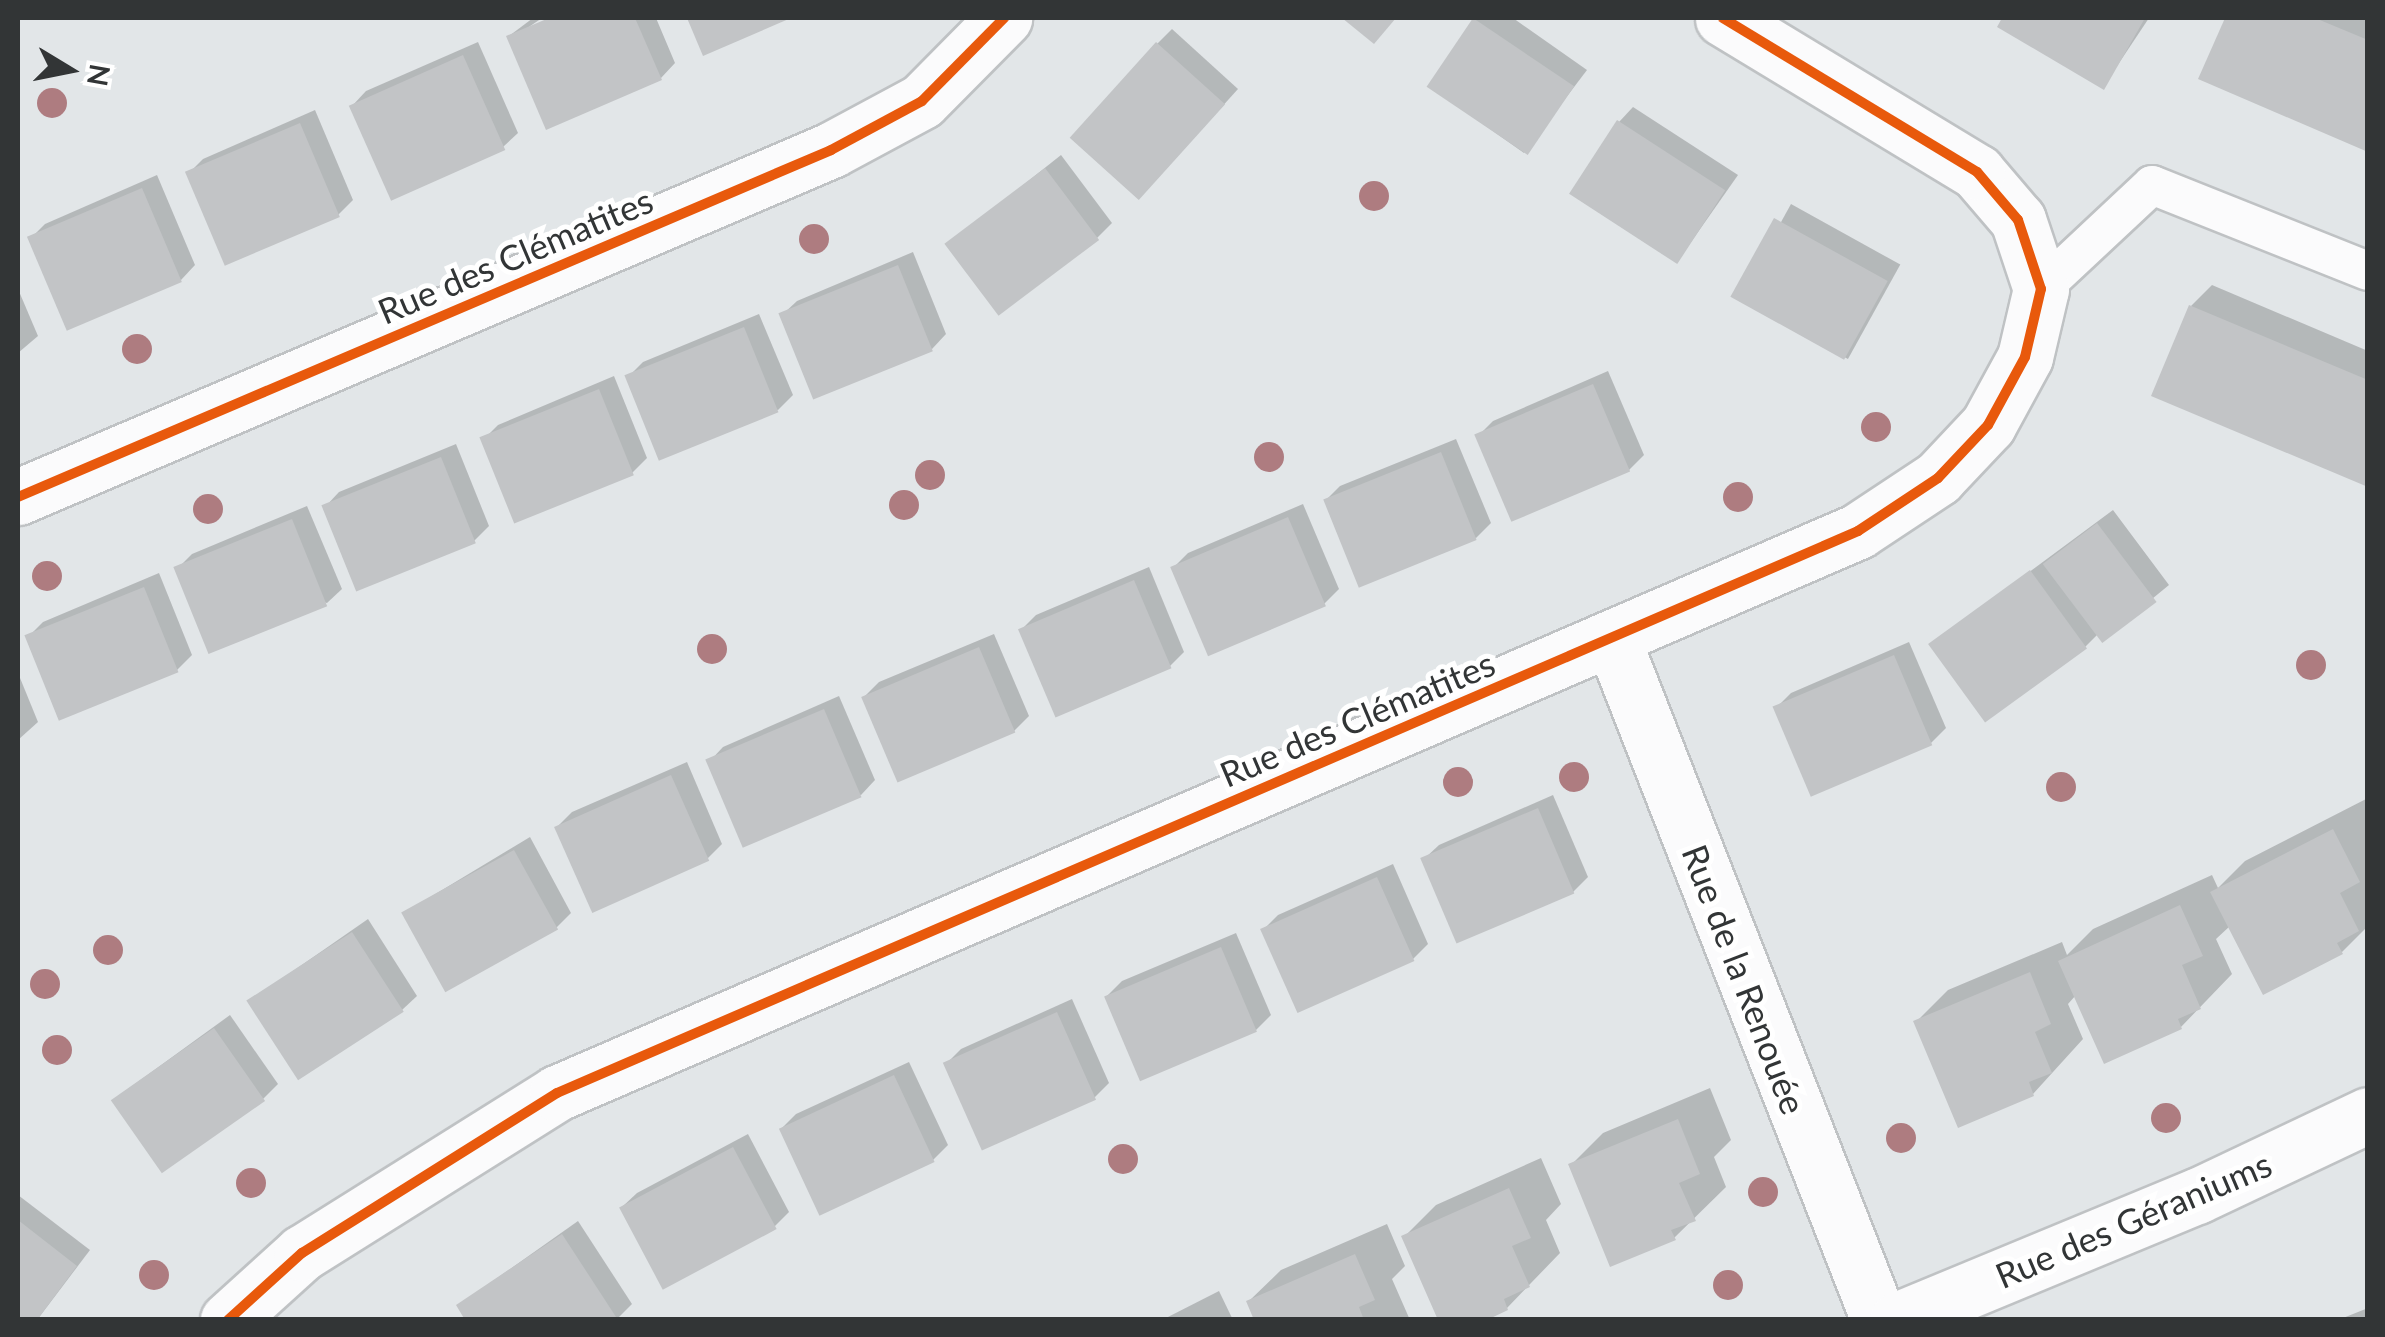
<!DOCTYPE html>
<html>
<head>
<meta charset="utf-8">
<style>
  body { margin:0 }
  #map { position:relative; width:2385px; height:1337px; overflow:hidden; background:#e2e6e8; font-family:Lato,sans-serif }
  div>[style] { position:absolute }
  .shadow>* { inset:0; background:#0003; transform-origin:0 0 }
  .building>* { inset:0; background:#c2c4c6; transform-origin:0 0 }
  .roads { filter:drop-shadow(2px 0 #bfc2c4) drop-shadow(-2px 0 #bfc2c4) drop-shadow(0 2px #bfc2c4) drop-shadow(0 -2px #bfc2c4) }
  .lane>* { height:38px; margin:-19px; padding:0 19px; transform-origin:19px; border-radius:19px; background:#fbfbfc }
  .street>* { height:55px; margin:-27.5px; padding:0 27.5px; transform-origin:27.5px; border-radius:27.5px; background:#fbfbfc }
  .cycleway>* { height:10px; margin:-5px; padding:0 5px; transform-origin:5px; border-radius:5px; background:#e8590c }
  .trees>* { width:30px; height:30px; margin:-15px; border-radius:50%; background:#ae7c80 }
  span { translate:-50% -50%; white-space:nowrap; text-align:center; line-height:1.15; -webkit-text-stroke:10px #fff; paint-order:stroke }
  .street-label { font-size:35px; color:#323536 }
  .frame { position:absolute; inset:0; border:20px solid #323536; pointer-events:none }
  .north { position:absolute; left:20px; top:20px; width:100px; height:100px; -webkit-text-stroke:8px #fff; paint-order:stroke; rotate:100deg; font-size:28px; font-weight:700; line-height:40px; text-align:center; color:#323536 }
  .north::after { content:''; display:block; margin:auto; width:35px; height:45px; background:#323536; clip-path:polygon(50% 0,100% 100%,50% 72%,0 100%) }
</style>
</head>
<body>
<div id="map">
  <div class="shadow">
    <i style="clip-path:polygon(533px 18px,542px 18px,523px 31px,555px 18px,656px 18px,675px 63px,661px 78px,509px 36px)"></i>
    <i style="clip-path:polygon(1476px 18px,1513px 18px,1587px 70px,1524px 153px,1429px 86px)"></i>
    <i style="clip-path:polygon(2005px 18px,2149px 18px,2103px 87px,2000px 27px)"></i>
    <i style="clip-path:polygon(2227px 18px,2368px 18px,2368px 149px,2201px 78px)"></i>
    <i style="clip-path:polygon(1172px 29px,1238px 89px,1154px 182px,1157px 44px)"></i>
    <i style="clip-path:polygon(478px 42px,518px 133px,503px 147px,352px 106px,366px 91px)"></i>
    <i style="clip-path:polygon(1633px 107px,1738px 175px,1677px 262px,1619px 122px)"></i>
    <i style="clip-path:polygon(315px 110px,353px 200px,338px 215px,188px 174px,203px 159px)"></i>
    <i style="clip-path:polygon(1061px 155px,1112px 223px,1097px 238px,949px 244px)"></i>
    <i style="clip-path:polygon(157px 175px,195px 265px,181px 280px,30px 239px,45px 224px)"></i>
    <i style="left:1791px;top:204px;width:125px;height:108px;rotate:29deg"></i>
    <i style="clip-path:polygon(913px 252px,946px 334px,932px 349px,782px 315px,797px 301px)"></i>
    <i style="clip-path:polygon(2212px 285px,2368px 351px,2368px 485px,2191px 306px)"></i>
    <i style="clip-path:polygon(18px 289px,38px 336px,18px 353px)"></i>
    <i style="clip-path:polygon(759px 314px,793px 395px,778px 410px,628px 377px,643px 362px)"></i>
    <i style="clip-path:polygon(1608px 371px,1644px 455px,1629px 470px,1478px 436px,1493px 421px)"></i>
    <i style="clip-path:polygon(614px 376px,647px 458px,632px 473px,483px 440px,498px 425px)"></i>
    <i style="clip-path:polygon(1456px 439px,1491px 523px,1476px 538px,1326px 500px,1340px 486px)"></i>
    <i style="clip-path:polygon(456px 444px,489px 526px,474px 541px,325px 507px,339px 492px)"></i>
    <i style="clip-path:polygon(1303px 504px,1339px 589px,1324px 604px,1173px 568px,1188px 553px)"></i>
    <i style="clip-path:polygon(307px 506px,342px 589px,327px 603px,177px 569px,192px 554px)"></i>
    <i style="clip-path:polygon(2113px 510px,2169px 585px,2102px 640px,2098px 634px,2085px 647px,1932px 644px)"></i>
    <i style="clip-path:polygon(1149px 567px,1184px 652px,1169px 667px,1021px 630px,1036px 615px)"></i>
    <i style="clip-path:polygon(159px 573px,192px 655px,177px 670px,28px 637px,43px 622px)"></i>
    <i style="clip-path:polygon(994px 634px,1029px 716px,1014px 731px,864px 697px,879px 682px)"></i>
    <i style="clip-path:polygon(1909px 642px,1946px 728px,1931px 743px,1776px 708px,1791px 693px)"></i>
    <i style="clip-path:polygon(18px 673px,38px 722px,18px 740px)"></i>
    <i style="clip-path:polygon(839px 696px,875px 780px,861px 795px,709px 762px,723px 747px)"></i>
    <i style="clip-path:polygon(687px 762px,722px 844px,707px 859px,557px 827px,572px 812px)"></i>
    <i style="clip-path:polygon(1553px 795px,1588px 877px,1573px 892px,1424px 859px,1439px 845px)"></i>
    <i style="clip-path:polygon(2366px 799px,2368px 926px,2342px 952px,2230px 926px,2216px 939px,2232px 974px,2181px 1027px,2076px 995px,2068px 1004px,2083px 1039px,2033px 1094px,1916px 1022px,1948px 990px,2062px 942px,2067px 955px,2093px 929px,2212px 875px,2218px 888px,2245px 861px)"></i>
    <i style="clip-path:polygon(530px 837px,571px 913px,556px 928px,404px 913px)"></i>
    <i style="clip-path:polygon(1393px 864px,1428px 944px,1413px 959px,1263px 930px,1278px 915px)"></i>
    <i style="clip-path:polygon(368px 919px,417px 996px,402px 1010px,250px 1001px)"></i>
    <i style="clip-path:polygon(1236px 933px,1271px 1015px,1256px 1030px,1107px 996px,1122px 981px)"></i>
    <i style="clip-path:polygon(1072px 999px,1109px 1083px,1094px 1098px,946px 1064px,961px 1049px)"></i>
    <i style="clip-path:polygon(230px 1015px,278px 1084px,263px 1099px,113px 1100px)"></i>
    <i style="clip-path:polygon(909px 1062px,948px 1145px,933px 1160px,782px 1128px,796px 1114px)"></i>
    <i style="clip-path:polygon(1710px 1088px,1731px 1140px,1714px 1157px,1726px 1187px,1674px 1238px,1571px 1165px,1603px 1133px)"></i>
    <i style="clip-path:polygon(748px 1134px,789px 1212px,774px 1227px,622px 1207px,637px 1193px)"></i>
    <i style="clip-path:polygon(1541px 1158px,1561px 1204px,1546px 1220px,1560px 1253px,1507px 1308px,1404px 1237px,1436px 1205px)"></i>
    <i style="clip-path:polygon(18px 1195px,90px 1250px,37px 1320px,18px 1320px)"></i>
    <i style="clip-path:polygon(578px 1221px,632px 1304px,616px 1320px,459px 1305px)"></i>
    <i style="clip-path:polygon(1387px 1224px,1405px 1266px,1392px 1279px,1410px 1320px,1257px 1320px,1249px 1301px,1281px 1270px)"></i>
    <i style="clip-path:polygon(1219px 1291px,1233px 1320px,1162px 1320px)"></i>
    <i style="clip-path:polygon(2368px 1308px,2368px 1320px,2338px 1320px)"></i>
  </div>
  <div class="building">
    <i style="clip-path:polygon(549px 18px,635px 18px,662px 80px,546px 130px,506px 36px)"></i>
    <i style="clip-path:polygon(687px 18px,791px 18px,703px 56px)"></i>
    <i style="clip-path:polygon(1342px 18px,1396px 18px,1374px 44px)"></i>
    <i style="left:1473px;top:18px;width:122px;height:83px;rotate:34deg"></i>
    <i style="clip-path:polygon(2002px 18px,2145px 18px,2104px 90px,1997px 27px)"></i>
    <i style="clip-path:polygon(2225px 18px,2315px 18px,2368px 40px,2368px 152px,2198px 79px)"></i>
    <i style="left:1156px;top:42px;width:93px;height:129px;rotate:42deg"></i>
    <i style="left:463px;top:55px;width:104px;height:125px;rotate:66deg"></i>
    <i style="left:1617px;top:120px;width:129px;height:88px;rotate:33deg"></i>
    <i style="left:300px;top:123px;width:102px;height:125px;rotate:67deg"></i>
    <i style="left:1045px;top:168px;width:90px;height:126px;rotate:53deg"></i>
    <i style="left:142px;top:188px;width:102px;height:125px;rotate:67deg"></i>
    <i style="left:1774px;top:218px;width:130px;height:90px;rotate:29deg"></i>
    <i style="left:898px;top:265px;width:93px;height:129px;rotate:68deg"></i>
    <i style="clip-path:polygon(2189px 305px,2368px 380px,2368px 487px,2151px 396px)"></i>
    <i style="left:744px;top:327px;width:92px;height:129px;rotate:68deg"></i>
    <i style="left:1593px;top:384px;width:95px;height:129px;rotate:67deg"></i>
    <i style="left:599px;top:389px;width:93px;height:129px;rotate:68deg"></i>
    <i style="left:1441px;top:452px;width:95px;height:127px;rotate:68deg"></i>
    <i style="left:441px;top:457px;width:93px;height:129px;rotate:68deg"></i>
    <i style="left:1288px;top:517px;width:97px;height:128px;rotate:67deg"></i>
    <i style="left:292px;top:519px;width:94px;height:128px;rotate:68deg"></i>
    <i style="left:2097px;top:523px;width:99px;height:68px;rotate:53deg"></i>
    <i style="left:2030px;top:570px;width:97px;height:126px;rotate:54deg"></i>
    <i style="left:1134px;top:580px;width:96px;height:126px;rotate:67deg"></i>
    <i style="left:144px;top:587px;width:92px;height:129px;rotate:68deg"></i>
    <i style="left:979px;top:647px;width:93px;height:128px;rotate:67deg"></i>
    <i style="left:1894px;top:655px;width:98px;height:132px;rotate:67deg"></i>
    <i style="left:824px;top:709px;width:96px;height:129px;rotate:67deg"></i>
    <i style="left:671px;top:775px;width:94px;height:128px;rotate:66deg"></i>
    <i style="left:1538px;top:808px;width:93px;height:128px;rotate:67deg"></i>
    <i style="clip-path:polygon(2333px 829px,2360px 882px,2340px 893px,2359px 931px,2337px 943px,2343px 954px,2263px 995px,2210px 892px)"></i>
    <i style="left:514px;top:850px;width:91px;height:129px;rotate:61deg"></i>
    <i style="left:1377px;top:877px;width:92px;height:128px;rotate:66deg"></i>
    <i style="clip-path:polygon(2180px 905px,2203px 956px,2182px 965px,2201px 1009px,2178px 1019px,2182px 1029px,2104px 1064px,2058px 961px)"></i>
    <i style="left:352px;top:932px;width:95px;height:126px;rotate:57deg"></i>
    <i style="left:1221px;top:947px;width:92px;height:127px;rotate:67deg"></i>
    <i style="clip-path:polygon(2030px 972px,2051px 1024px,2035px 1032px,2052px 1073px,2029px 1082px,2034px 1096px,1958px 1128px,1913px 1021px)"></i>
    <i style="left:1057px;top:1012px;width:96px;height:125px;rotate:66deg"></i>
    <i style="left:214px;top:1028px;width:89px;height:126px;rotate:55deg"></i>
    <i style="left:894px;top:1075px;width:96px;height:127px;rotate:65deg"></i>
    <i style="clip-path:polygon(1678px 1119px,1700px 1174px,1679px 1183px,1696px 1221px,1671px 1230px,1676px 1240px,1610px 1267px,1568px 1164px)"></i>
    <i style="left:733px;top:1147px;width:93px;height:129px;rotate:62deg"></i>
    <i style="clip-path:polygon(1509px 1188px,1531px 1238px,1512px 1246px,1530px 1287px,1504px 1299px,1508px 1310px,1487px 1320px,1438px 1320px,1401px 1236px)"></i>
    <i style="clip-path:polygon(18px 1220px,77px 1266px,37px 1320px,18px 1320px)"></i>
    <i style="clip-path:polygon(562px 1234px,618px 1320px,465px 1320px,456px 1305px)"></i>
    <i style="clip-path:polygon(1355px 1254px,1375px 1300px,1359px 1307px,1364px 1320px,1254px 1320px,1246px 1301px)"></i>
  </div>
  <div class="roads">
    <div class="lane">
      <i style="left:2041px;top:289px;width:152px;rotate:-43.1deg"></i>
      <i style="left:2152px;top:185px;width:232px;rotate:21.7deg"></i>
    </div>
    <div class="street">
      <i style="left:18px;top:497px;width:884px;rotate:-23.11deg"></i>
      <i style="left:831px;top:150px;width:103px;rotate:-28.3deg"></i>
      <i style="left:922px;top:101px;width:117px;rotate:-45.3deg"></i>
      <i style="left:1612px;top:638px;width:732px;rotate:68.62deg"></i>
      <i style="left:228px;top:1320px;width:100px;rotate:-42.2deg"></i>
      <i style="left:302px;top:1253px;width:301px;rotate:-32.1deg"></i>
      <i style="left:557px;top:1093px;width:1417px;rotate:-23.36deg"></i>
      <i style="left:1858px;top:531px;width:96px;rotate:-33.5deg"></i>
      <i style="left:1938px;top:478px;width:73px;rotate:-46.7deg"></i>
      <i style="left:1988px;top:425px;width:77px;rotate:-61.4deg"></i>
      <i style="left:2025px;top:357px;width:70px;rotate:-76.8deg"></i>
      <i style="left:2041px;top:289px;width:73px;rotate:-108.4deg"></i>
      <i style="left:2018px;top:220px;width:63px;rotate:-130.5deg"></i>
      <i style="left:1977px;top:172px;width:297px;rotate:-148.8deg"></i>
      <i style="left:1897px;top:1320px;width:325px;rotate:-22.5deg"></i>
      <i style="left:2197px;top:1196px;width:189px;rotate:-25.3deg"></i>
    </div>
  </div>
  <div class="cycleway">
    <i style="left:18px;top:497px;width:884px;rotate:-23.11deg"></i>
    <i style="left:831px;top:150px;width:103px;rotate:-28.3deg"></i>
    <i style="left:922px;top:101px;width:117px;rotate:-45.3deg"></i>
    <i style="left:228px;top:1320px;width:100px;rotate:-42.2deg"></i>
    <i style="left:302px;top:1253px;width:301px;rotate:-32.1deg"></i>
    <i style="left:557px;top:1093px;width:1417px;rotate:-23.36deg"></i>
    <i style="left:1858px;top:531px;width:96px;rotate:-33.5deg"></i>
    <i style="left:1938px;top:478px;width:73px;rotate:-46.7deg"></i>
    <i style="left:1988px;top:425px;width:77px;rotate:-61.4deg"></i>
    <i style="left:2025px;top:357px;width:70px;rotate:-76.8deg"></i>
    <i style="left:2041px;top:289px;width:73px;rotate:-108.4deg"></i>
    <i style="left:2018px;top:220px;width:63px;rotate:-130.5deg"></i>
    <i style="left:1977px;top:172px;width:297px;rotate:-148.8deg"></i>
  </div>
  <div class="trees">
    <i style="left:52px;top:103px"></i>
    <i style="left:1374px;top:196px"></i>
    <i style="left:814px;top:239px"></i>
    <i style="left:137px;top:349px"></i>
    <i style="left:1876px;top:427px"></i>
    <i style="left:1269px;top:457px"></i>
    <i style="left:930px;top:475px"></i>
    <i style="left:1738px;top:497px"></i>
    <i style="left:904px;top:505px"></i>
    <i style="left:208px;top:509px"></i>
    <i style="left:47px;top:576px"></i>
    <i style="left:712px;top:649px"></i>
    <i style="left:2311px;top:665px"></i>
    <i style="left:1574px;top:777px"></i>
    <i style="left:1458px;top:782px"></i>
    <i style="left:2061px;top:787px"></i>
    <i style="left:108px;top:950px"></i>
    <i style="left:45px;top:984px"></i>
    <i style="left:57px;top:1050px"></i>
    <i style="left:2166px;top:1118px"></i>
    <i style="left:1901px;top:1138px"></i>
    <i style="left:1123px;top:1159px"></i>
    <i style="left:251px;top:1183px"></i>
    <i style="left:1763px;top:1192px"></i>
    <i style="left:154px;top:1275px"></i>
    <i style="left:1728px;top:1285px"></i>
  </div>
  <div class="street-label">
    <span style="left:515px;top:255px;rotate:-23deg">Rue des Clématites</span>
    <span style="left:1357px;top:718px;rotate:-23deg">Rue des Clématites</span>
    <span style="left:1745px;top:979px;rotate:69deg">Rue de la Renouée</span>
    <span style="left:2133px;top:1219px;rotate:-23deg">Rue des Géraniums</span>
  </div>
  <div class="frame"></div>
  <div class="north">N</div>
</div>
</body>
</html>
